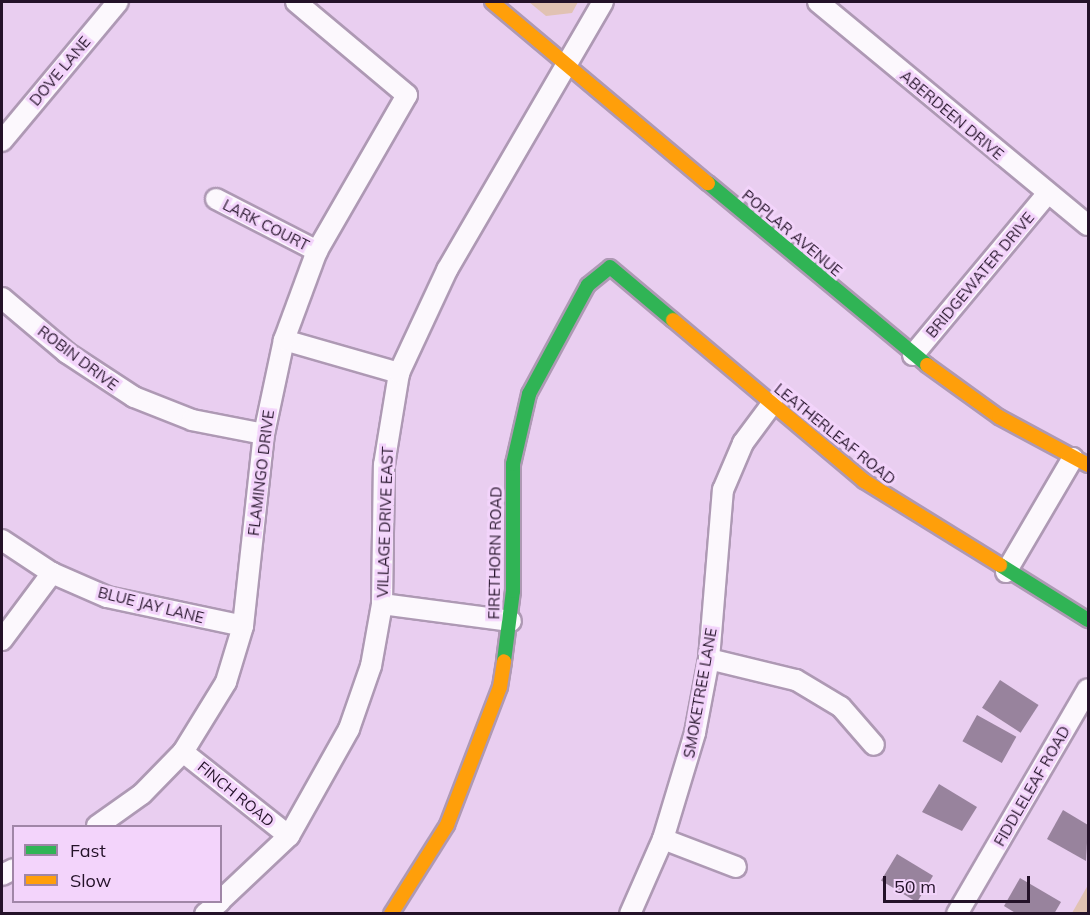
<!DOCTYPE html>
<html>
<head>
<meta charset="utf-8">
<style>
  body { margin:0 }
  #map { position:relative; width:1090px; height:915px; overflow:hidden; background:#e9cef0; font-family:Mulish,sans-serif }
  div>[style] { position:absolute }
  .green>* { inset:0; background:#e1c2b3 }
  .building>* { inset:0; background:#98839d; transform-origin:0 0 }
  .roads { filter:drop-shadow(2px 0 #ae99b4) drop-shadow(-2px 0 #ae99b4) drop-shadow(0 2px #ae99b4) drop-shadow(0 -2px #ae99b4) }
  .street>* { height:20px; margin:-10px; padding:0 10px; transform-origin:10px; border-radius:10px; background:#fcf8fd }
  .fast>* { height:14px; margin:-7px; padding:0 7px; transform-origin:7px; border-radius:7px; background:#30b455 }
  .slow>* { height:14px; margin:-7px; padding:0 7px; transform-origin:7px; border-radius:7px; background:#ff9f0a }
  span { translate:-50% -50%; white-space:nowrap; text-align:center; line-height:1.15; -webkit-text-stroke:6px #f3d4fb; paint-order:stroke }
  .street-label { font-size:15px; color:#241229 }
  .frame { position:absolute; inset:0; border:3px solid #241229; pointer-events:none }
  .legend { position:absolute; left:12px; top:825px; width:210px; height:78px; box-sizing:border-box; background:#f3d4fb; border:2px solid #a086a7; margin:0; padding:8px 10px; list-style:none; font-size:18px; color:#241229 }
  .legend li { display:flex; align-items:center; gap:12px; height:30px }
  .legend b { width:30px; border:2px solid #a086a7 }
  .scale { position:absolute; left:883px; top:876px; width:147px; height:27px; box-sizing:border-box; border:3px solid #241229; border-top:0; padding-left:8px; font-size:18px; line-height:21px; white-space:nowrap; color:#241229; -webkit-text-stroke:4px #f3d4fb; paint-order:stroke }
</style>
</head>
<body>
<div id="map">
  <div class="green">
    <i style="clip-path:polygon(529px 2px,578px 2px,572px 13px,546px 16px)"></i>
    <i style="clip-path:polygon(1088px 885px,1088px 913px,1072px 913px)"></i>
  </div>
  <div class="building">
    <i style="left:1000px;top:680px;width:46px;height:33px;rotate:33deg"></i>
    <i style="left:977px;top:715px;width:45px;height:30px;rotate:29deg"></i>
    <i style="clip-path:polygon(939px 784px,977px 807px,962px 831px,922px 812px)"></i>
    <i style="clip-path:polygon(1063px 810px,1088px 825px,1086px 861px,1047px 839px)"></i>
    <i style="left:897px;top:854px;width:42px;height:31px;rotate:31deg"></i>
    <i style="clip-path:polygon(1020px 878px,1061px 902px,1054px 914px,1017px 914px,1004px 906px)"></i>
  </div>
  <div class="roads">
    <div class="street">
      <i style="left:818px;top:2px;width:350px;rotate:39.6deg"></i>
      <i style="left:2px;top:141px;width:181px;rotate:-50.2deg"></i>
      <i style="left:216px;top:199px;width:114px;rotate:27.2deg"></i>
      <i style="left:2px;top:298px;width:85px;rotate:40.2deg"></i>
      <i style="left:67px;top:353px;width:80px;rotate:33.3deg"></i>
      <i style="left:134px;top:397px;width:62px;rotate:21.6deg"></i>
      <i style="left:192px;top:420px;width:73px;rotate:11deg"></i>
      <i style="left:284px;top:340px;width:120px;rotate:16deg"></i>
      <i style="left:913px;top:355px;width:209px;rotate:-50.2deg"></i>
      <i style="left:2px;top:540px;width:60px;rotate:33.4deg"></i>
      <i style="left:52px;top:573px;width:60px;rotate:23.6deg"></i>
      <i style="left:107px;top:597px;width:139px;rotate:12deg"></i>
      <i style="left:1006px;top:572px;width:132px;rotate:-59.6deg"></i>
      <i style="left:382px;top:604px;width:130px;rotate:7.5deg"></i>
      <i style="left:2px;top:640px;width:84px;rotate:-53.3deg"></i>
      <i style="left:709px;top:659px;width:89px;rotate:13.6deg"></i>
      <i style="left:796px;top:680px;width:52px;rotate:31deg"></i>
      <i style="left:841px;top:707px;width:50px;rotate:49deg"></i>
      <i style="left:183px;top:752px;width:135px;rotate:38.4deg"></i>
      <i style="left:97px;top:826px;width:55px;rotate:-35.4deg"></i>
      <i style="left:142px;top:794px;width:59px;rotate:-45.7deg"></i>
      <i style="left:183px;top:752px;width:82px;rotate:-58.4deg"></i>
      <i style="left:226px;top:682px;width:59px;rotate:-73.1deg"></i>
      <i style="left:243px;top:626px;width:193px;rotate:-83.8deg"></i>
      <i style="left:264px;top:434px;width:96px;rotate:-78deg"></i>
      <i style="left:284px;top:340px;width:95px;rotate:-69.7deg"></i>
      <i style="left:317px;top:251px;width:180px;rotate:-60deg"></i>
      <i style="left:407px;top:95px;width:145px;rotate:-140deg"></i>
      <i style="left:663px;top:839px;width:78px;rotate:21deg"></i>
      <i style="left:2px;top:875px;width:13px;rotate:-27deg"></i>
      <i style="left:220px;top:901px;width:95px;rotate:-43.3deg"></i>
      <i style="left:289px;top:836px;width:123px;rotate:-60.7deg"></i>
      <i style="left:349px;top:729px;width:67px;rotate:-70.8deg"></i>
      <i style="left:371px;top:666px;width:63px;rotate:-79.9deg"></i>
      <i style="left:382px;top:604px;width:139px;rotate:-89.2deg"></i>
      <i style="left:384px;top:465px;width:93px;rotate:-80.7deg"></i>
      <i style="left:399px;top:373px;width:114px;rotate:-65deg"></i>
      <i style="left:447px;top:270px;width:310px;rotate:-59.8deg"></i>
      <i style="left:205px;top:914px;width:19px;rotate:-39deg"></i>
      <i style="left:630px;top:914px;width:82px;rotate:-66.3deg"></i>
      <i style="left:663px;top:839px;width:111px;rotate:-73.2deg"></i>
      <i style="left:695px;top:733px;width:75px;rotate:-79.3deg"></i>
      <i style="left:709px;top:659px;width:170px;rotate:-85.3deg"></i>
      <i style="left:723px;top:490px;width:51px;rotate:-66.9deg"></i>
      <i style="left:743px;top:443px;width:49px;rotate:-53.4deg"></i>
      <i style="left:957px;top:914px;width:260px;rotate:-59.8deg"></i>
    </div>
    <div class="fast">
      <i style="left:708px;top:183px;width:285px;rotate:39.7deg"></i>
      <i style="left:1000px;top:565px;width:104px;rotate:32deg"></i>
      <i style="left:504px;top:661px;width:71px;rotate:-82.7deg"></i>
      <i style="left:513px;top:591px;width:127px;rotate:-90deg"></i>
      <i style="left:513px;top:464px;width:72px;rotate:-77.1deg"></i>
      <i style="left:529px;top:394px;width:124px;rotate:-61.6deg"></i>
      <i style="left:588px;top:285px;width:28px;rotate:-39deg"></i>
      <i style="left:610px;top:267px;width:82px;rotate:40.1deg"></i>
    </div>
    <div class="slow">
      <i style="left:492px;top:2px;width:282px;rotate:40deg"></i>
      <i style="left:673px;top:320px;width:250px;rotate:40.1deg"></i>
      <i style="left:864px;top:481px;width:160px;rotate:31.7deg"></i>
      <i style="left:927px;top:365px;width:89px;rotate:35.8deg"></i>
      <i style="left:999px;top:417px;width:101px;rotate:28.3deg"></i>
      <i style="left:391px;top:914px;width:105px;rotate:-57.8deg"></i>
      <i style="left:447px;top:825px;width:148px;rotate:-69deg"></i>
      <i style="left:500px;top:687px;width:26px;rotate:-81deg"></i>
    </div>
  </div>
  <div class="street-label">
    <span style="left:60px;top:71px;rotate:-50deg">DOVE LANE</span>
    <span style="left:952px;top:115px;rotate:40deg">ABERDEEN DRIVE</span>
    <span style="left:266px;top:225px;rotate:27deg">LARK COURT</span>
    <span style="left:792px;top:233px;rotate:40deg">POPLAR AVENUE</span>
    <span style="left:980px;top:275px;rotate:-50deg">BRIDGEWATER DRIVE</span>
    <span style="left:78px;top:358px;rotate:37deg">ROBIN DRIVE</span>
    <span style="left:835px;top:434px;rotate:39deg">LEATHERLEAF ROAD</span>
    <span style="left:261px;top:473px;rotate:-83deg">FLAMINGO DRIVE</span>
    <span style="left:385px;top:522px;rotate:-88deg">VILLAGE DRIVE EAST</span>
    <span style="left:495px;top:553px;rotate:-89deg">FIRETHORN ROAD</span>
    <span style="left:151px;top:605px;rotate:14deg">BLUE JAY LANE</span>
    <span style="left:700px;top:693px;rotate:-80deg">SMOKETREE LANE</span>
    <span style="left:1032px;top:786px;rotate:-60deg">FIDDLELEAF ROAD</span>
    <span style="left:236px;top:794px;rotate:39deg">FINCH ROAD</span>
  </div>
  <div class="frame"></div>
  <ul class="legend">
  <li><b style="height:8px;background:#30b455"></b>Fast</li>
  <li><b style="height:8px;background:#ff9f0a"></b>Slow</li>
  </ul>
  <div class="scale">50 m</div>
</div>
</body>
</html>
